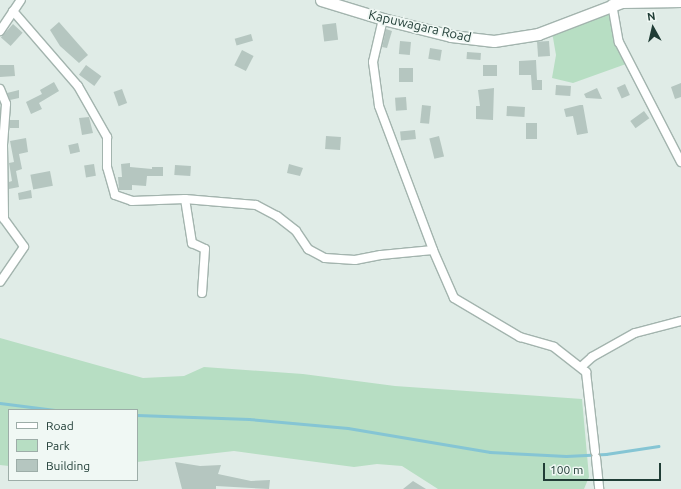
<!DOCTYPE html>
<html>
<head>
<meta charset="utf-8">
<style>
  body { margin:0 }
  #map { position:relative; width:681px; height:489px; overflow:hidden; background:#e0ece7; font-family:Ubuntu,sans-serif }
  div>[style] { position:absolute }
  .green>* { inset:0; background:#b7dec3 }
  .stream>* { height:2.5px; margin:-1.25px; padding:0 1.25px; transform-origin:1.25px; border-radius:1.25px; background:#85c5d4 }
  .building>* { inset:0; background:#b5c6c0; transform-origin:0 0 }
  .roads { filter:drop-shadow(1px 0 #a3b4ae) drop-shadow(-1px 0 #a3b4ae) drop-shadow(0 1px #a3b4ae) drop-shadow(0 -1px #a3b4ae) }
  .street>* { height:8px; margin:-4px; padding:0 4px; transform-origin:4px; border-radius:4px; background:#fff }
  .secondary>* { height:11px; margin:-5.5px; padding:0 5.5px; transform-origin:5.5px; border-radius:5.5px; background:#fff }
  span { translate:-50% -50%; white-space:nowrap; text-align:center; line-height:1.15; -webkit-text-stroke:3.5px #f0f8f4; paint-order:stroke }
  .street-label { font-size:13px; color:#203d36 }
  .legend { position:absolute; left:8px; top:409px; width:130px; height:72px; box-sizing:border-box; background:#f0f8f4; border:1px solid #9dada8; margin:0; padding:5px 7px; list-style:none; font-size:12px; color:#203d36 }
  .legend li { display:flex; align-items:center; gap:8px; height:20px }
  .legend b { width:20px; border:1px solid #9dada8 }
  .north { position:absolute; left:633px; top:8px; width:40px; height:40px; -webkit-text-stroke:3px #f0f8f4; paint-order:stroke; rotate:352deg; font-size:11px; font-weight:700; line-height:16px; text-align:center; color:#203d36 }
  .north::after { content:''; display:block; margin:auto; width:14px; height:18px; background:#203d36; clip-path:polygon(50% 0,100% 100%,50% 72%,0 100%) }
  .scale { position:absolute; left:543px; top:463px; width:118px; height:18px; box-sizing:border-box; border:2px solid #203d36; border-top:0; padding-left:5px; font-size:12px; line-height:14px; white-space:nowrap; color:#203d36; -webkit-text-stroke:3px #f0f8f4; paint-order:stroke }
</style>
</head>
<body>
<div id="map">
  <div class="green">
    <i style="clip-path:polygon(612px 10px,626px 64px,573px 83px,552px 78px,556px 55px,552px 32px)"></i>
    <i style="clip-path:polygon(0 338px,143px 378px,184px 376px,204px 367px,303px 374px,395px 386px,582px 399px,589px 477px,584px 489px,438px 489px,402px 466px,377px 464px,354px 467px,234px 451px,137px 462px,137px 410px,9px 410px,9px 466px,0 465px)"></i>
  </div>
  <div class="stream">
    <i style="left:0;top:403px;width:55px;rotate:7.3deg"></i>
    <i style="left:137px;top:415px;width:112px;rotate:2deg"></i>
    <i style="left:249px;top:419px;width:99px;rotate:5.2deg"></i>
    <i style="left:348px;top:428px;width:144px;rotate:9.6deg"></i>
    <i style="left:490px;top:452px;width:76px;rotate:3deg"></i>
    <i style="left:566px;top:456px;width:40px;rotate:-2.9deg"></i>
    <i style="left:606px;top:454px;width:53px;rotate:-8.7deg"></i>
  </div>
  <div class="building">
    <i style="clip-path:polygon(59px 22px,88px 55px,79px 63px,60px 46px,50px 30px)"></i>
    <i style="left:336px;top:23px;width:17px;height:14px;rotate:83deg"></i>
    <i style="left:13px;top:24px;width:13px;height:18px;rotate:42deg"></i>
    <i style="clip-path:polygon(386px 29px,392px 31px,387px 48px,382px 47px)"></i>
    <i style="left:251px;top:34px;width:7px;height:17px;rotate:74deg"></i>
    <i style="left:400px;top:41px;width:11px;height:13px;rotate:5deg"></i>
    <i style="left:549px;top:41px;width:15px;height:12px;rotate:86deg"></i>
    <i style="left:430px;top:48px;width:12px;height:11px;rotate:9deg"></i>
    <i style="left:242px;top:50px;width:13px;height:17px;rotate:27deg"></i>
    <i style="left:467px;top:52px;width:14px;height:7px;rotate:4deg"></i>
    <i style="clip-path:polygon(536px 60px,537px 80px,542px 80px,542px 90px,532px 90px,531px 75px,519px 75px,519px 61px)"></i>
    <i style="clip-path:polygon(0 65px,14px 65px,15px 76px,0 77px)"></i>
    <i style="left:86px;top:65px;width:19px;height:12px;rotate:36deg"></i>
    <i style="left:497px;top:65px;width:11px;height:14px;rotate:90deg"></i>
    <i style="left:399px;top:68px;width:14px;height:14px"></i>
    <i style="clip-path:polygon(54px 82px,59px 91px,39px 103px,42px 109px,31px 114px,26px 102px,42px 94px,40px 90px)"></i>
    <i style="clip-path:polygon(681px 83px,681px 97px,675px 99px,671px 87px)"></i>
    <i style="left:625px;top:84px;width:12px;height:9px;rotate:66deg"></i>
    <i style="left:556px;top:85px;width:15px;height:10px;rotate:4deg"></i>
    <i style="clip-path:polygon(494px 88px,493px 120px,476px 119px,476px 106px,480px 106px,478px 90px)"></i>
    <i style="clip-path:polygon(597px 88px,602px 99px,586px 98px,584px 94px)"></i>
    <i style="left:122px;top:89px;width:15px;height:9px;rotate:70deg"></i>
    <i style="clip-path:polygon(19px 90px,19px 98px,10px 100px,7px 93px)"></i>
    <i style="left:406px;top:97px;width:13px;height:11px;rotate:86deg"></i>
    <i style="left:422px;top:105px;width:9px;height:18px;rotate:6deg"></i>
    <i style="clip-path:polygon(580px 105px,583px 105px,588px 133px,577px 135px,573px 116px,566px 117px,564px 109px)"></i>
    <i style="left:507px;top:106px;width:18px;height:10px;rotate:3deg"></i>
    <i style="left:644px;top:111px;width:9px;height:17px;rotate:54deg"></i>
    <i style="clip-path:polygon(89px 117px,93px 133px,82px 135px,79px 118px)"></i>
    <i style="left:10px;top:120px;width:9px;height:8px"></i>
    <i style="left:526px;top:123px;width:11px;height:16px"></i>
    <i style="left:415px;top:130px;width:9px;height:15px;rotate:84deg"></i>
    <i style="left:326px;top:136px;width:15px;height:13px;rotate:4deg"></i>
    <i style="left:439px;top:136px;width:21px;height:10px;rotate:76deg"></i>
    <i style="clip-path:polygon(26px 138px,28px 152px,19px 154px,22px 169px,16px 171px,19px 187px,9px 189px,9px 182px,12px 181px,9px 163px,14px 162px,10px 141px)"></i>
    <i style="left:78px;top:143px;width:9px;height:10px;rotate:77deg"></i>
    <i style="clip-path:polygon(130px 163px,130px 167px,152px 169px,152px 167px,163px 167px,163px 176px,147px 176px,146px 186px,132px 185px,132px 190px,119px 190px,118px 177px,122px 177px,121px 164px)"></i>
    <i style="left:94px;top:164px;width:12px;height:10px;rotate:81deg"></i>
    <i style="clip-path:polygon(289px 164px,303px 168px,300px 176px,287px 173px)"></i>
    <i style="left:175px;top:165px;width:16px;height:10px;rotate:4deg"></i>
    <i style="left:50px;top:171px;width:15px;height:20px;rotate:79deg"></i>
    <i style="clip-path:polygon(31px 190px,32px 198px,19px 200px,18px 193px)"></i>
    <i style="clip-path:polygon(175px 462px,200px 466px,221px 465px,218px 474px,251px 481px,270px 480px,269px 489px,216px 486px,216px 489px,182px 489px)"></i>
    <i style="clip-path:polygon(413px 481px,426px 489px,403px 489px)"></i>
  </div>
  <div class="roads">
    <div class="street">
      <i style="left:612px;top:4px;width:39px;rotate:80deg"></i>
      <i style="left:619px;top:42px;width:135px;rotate:62.7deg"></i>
      <i style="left:13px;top:11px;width:99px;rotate:49.1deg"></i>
      <i style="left:78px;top:86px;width:59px;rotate:60.4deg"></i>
      <i style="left:107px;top:137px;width:30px;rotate:90deg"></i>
      <i style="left:107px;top:167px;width:29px;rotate:74deg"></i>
      <i style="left:115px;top:195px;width:18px;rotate:19deg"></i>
      <i style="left:132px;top:201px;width:53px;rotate:-2.2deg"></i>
      <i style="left:185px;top:199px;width:71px;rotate:4.8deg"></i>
      <i style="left:256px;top:205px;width:24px;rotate:28deg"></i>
      <i style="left:277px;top:216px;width:24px;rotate:38deg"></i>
      <i style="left:296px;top:231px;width:22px;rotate:56deg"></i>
      <i style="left:308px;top:249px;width:19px;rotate:28deg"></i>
      <i style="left:325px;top:258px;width:30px;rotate:4deg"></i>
      <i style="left:355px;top:260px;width:26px;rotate:-11deg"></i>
      <i style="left:381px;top:255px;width:52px;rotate:-5.5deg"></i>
      <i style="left:383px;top:19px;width:44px;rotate:103.1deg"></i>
      <i style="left:373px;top:62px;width:44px;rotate:82.2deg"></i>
      <i style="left:379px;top:106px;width:154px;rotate:69.4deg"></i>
      <i style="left:433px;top:250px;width:52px;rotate:66.4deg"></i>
      <i style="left:454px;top:298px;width:77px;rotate:30.6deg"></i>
      <i style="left:520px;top:337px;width:35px;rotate:16deg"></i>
      <i style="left:554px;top:347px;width:41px;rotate:38deg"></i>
      <i style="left:586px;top:372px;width:80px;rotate:83.5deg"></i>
      <i style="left:0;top:31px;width:37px;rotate:-56deg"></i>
      <i style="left:0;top:89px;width:16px;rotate:68deg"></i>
      <i style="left:6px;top:104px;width:41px;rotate:94.2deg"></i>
      <i style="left:3px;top:145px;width:74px;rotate:89.2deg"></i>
      <i style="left:4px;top:219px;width:34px;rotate:54deg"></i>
      <i style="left:24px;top:247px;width:42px;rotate:124.4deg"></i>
      <i style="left:185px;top:199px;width:45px;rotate:81deg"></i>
      <i style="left:192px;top:243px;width:14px;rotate:25deg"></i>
      <i style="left:205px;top:249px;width:44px;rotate:93.9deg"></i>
      <i style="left:581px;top:367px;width:15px;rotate:-42deg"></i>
      <i style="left:592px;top:357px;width:49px;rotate:-29.2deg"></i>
      <i style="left:635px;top:333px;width:48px;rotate:-14.6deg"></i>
      <i style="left:596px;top:458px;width:31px;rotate:84deg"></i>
    </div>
    <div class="secondary">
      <i style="left:321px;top:0;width:65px;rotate:17deg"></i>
      <i style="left:383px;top:19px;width:70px;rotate:14deg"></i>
      <i style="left:451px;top:36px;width:43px;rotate:6.6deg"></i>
      <i style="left:494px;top:41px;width:45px;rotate:-9deg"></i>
      <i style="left:538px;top:34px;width:90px;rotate:-20.9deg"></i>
      <i style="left:622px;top:2px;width:59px;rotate:-1deg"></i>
    </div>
  </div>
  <div class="street-label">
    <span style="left:420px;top:26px;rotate:13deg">Kapuwagara Road</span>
  </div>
  <ul class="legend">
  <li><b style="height:5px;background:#fff"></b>Road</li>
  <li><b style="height:11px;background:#b7dec3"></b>Park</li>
  <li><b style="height:11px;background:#b5c6c0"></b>Building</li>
  </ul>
  <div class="north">N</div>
  <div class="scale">100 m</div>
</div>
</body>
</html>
